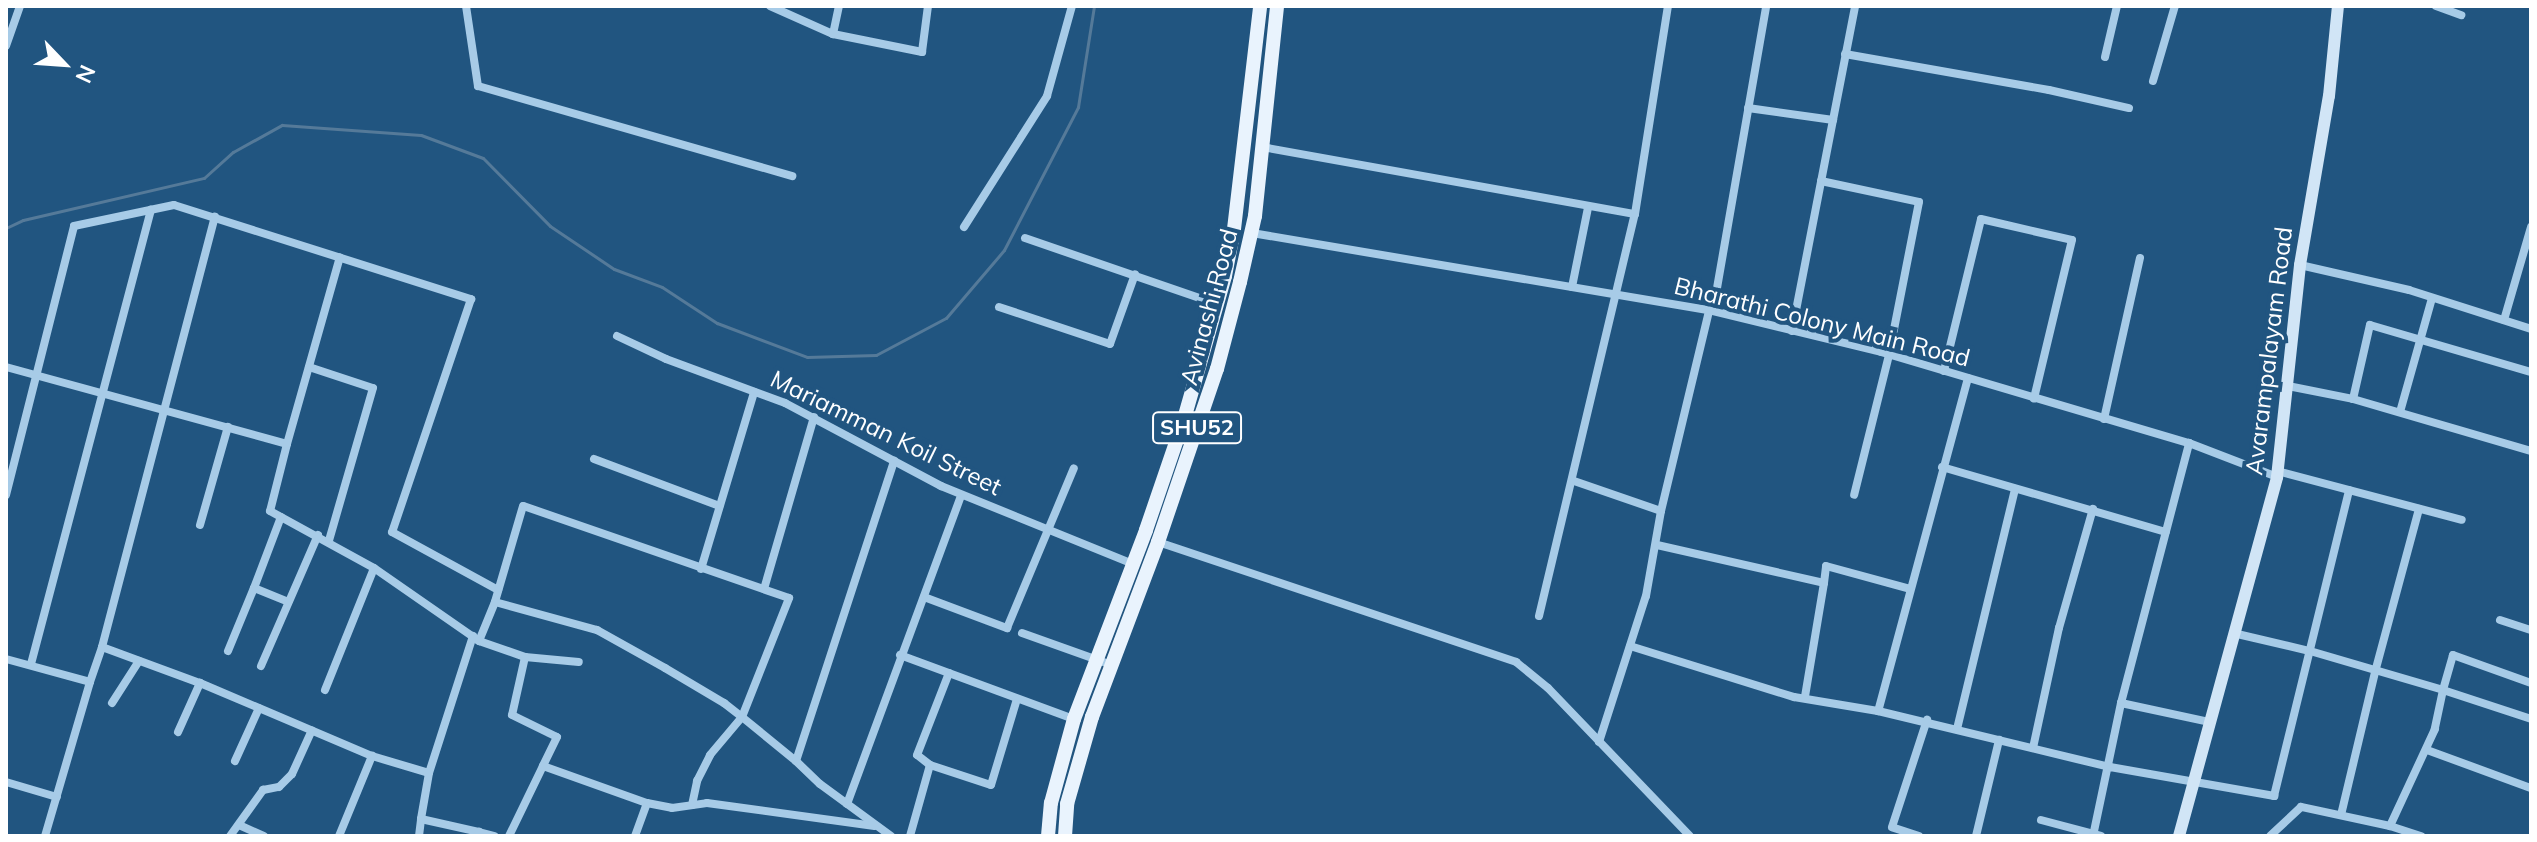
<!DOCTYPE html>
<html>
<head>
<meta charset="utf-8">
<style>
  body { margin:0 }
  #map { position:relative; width:2537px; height:842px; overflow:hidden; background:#215580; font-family:Mulish,sans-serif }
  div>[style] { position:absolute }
  .stream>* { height:3px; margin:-1.5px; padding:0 1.5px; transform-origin:1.5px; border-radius:1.5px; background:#557a99 }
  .street>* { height:8px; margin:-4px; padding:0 4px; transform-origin:4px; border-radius:4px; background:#a7cbe7 }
  .secondary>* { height:12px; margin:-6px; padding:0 6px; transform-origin:6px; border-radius:6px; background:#d1e5f6 }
  .primary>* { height:14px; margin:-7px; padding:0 7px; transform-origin:7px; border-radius:7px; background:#e9f3fd }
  span { translate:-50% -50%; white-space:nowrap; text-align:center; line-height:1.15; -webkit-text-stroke:8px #215580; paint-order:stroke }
  .shield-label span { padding:2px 6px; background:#215580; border:2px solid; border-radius:6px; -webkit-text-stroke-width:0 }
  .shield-label { font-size:22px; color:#fff; font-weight:700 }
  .street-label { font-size:24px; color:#fff }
  .frame { position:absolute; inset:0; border:8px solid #fff; pointer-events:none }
  .north { position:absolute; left:24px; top:24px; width:80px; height:80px; -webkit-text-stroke:6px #215580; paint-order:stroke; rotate:115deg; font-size:22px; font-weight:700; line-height:32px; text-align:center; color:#fff }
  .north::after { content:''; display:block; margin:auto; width:28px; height:36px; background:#fff; clip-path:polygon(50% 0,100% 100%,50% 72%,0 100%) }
</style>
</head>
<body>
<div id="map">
  <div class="stream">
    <i style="left:1585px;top:6px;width:7px"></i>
    <i style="left:6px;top:228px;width:19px;rotate:-25deg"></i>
    <i style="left:23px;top:220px;width:186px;rotate:-13.1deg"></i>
    <i style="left:204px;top:178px;width:39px;rotate:-42deg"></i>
    <i style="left:233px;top:152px;width:56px;rotate:-28.9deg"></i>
    <i style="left:282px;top:125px;width:139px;rotate:4.1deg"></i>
    <i style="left:421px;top:135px;width:66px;rotate:20.4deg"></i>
    <i style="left:483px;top:158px;width:95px;rotate:45.4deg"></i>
    <i style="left:550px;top:226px;width:77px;rotate:33.9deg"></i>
    <i style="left:614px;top:269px;width:51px;rotate:20.6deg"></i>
    <i style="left:662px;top:287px;width:66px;rotate:33.2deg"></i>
    <i style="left:717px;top:323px;width:96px;rotate:20.7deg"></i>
    <i style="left:807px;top:357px;width:69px;rotate:-1.7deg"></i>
    <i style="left:876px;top:355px;width:79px;rotate:-27.9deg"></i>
    <i style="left:946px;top:318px;width:89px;rotate:-49.5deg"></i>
    <i style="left:1004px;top:250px;width:161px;rotate:-62.6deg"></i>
    <i style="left:1078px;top:107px;width:102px;rotate:-81deg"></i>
  </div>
  <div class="street">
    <i style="left:466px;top:6px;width:81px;rotate:81.5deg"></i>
    <i style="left:478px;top:86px;width:327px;rotate:16deg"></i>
    <i style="left:770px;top:6px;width:69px;rotate:24deg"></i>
    <i style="left:833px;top:34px;width:91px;rotate:11.4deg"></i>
    <i style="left:922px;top:52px;width:46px;rotate:-82.6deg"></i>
    <i style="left:2436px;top:6px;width:27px;rotate:20deg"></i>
    <i style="left:833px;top:34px;width:29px;rotate:-78deg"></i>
    <i style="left:6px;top:46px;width:42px;rotate:-70.7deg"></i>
    <i style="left:1845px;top:54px;width:207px;rotate:10deg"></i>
    <i style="left:2049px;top:90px;width:82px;rotate:12.7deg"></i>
    <i style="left:2105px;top:57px;width:52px;rotate:-76.8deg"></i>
    <i style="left:2153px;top:81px;width:78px;rotate:-73.7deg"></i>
    <i style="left:1748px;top:108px;width:86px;rotate:8deg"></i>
    <i style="left:1262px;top:147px;width:379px;rotate:10.2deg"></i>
    <i style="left:1821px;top:181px;width:100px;rotate:12.1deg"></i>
    <i style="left:1919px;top:202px;width:156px;rotate:101.1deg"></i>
    <i style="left:1889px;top:355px;width:144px;rotate:104deg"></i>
    <i style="left:964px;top:227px;width:155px;rotate:-57.6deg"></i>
    <i style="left:1047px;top:96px;width:93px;rotate:-74.5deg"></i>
    <i style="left:1252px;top:233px;width:468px;rotate:9.6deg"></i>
    <i style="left:1713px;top:311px;width:173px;rotate:13.7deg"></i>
    <i style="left:1881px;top:352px;width:321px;rotate:16.5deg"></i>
    <i style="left:2189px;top:443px;width:94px;rotate:21.1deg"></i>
    <i style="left:1025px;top:238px;width:203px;rotate:19deg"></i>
    <i style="left:2300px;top:265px;width:112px;rotate:12.9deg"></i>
    <i style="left:2409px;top:290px;width:128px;rotate:17.7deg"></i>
    <i style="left:1572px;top:287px;width:81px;rotate:-78.6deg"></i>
    <i style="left:999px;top:307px;width:117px;rotate:18.4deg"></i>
    <i style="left:1110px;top:344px;width:74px;rotate:-70.3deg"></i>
    <i style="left:1713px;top:311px;width:310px;rotate:-80.1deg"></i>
    <i style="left:2504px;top:320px;width:97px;rotate:-73.8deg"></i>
    <i style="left:1792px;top:331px;width:331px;rotate:-79deg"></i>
    <i style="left:617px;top:336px;width:54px;rotate:25.1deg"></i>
    <i style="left:666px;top:359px;width:127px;rotate:20.3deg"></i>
    <i style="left:785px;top:403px;width:177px;rotate:28deg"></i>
    <i style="left:941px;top:486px;width:207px;rotate:22.1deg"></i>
    <i style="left:6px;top:367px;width:291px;rotate:15.3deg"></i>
    <i style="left:287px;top:444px;width:69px;rotate:104.2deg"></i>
    <i style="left:270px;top:511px;width:119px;rotate:28.7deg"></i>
    <i style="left:374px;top:568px;width:128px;rotate:34.8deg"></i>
    <i style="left:479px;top:641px;width:42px;rotate:-67.7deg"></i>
    <i style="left:309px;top:367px;width:67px;rotate:18.2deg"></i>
    <i style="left:373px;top:388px;width:158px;rotate:106.1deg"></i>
    <i style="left:1944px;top:371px;width:156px;rotate:-76.3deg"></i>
    <i style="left:1981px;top:219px;width:93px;rotate:13deg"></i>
    <i style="left:2072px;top:240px;width:163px;rotate:103.5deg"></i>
    <i style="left:1968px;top:378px;width:345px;rotate:105.1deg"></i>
    <i style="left:1878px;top:711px;width:239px;rotate:13.6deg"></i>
    <i style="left:2110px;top:767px;width:167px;rotate:10deg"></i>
    <i style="left:2274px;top:796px;width:315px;rotate:-76.2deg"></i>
    <i style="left:2288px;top:386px;width:66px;rotate:11.3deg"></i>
    <i style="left:2353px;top:399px;width:185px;rotate:16.3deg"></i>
    <i style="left:2353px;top:399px;width:76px;rotate:-77.1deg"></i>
    <i style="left:2370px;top:325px;width:168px;rotate:16.3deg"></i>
    <i style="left:2400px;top:412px;width:118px;rotate:-74.3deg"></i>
    <i style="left:2104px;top:419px;width:165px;rotate:-77.4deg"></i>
    <i style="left:287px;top:444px;width:194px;rotate:-74.2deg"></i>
    <i style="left:594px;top:459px;width:134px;rotate:20.5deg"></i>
    <i style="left:1942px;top:467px;width:233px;rotate:16.2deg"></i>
    <i style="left:2277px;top:471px;width:191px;rotate:14.8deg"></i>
    <i style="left:1574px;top:481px;width:92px;rotate:19deg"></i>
    <i style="left:6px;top:495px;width:277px;rotate:-75.8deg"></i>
    <i style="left:74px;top:226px;width:102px;rotate:-11.9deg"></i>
    <i style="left:174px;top:205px;width:312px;rotate:17.6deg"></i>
    <i style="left:471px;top:299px;width:246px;rotate:108.7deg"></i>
    <i style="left:392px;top:532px;width:121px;rotate:28.7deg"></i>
    <i style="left:200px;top:525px;width:102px;rotate:-74.1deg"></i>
    <i style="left:1158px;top:542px;width:378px;rotate:18.5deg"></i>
    <i style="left:1516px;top:662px;width:41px;rotate:39.1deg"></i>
    <i style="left:1548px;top:688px;width:205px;rotate:46.2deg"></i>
    <i style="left:1657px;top:545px;width:171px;rotate:12.8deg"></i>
    <i style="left:1824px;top:583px;width:116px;rotate:99.5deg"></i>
    <i style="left:701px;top:569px;width:185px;rotate:-73.3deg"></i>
    <i style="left:1824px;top:583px;width:17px;rotate:-83deg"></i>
    <i style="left:1826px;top:566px;width:87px;rotate:15.3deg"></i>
    <i style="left:254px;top:588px;width:76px;rotate:-69.2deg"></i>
    <i style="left:764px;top:589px;width:179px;rotate:-73.8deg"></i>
    <i style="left:924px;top:597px;width:89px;rotate:20.5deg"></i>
    <i style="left:1007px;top:628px;width:173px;rotate:-67.3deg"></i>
    <i style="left:1539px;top:616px;width:413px;rotate:-76.6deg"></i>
    <i style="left:1635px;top:214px;width:211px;rotate:-81deg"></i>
    <i style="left:2500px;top:620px;width:33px;rotate:18deg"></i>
    <i style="left:1022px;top:633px;width:96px;rotate:19.6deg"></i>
    <i style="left:2233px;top:633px;width:79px;rotate:13.2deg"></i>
    <i style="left:2310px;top:651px;width:139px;rotate:16.3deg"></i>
    <i style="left:2443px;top:690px;width:40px;rotate:102deg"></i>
    <i style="left:2435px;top:729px;width:107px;rotate:114.9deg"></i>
    <i style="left:2390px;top:826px;width:91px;rotate:-167.9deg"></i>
    <i style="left:2301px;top:807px;width:42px;rotate:136.9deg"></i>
    <i style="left:479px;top:641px;width:49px;rotate:19.2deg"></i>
    <i style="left:525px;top:657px;width:54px;rotate:5.3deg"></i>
    <i style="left:1630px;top:646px;width:172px;rotate:17.3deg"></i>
    <i style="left:1794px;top:697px;width:85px;rotate:9.5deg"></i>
    <i style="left:102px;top:647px;width:104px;rotate:20.2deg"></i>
    <i style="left:200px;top:683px;width:187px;rotate:23deg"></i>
    <i style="left:372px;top:756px;width:59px;rotate:16.6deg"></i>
    <i style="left:429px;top:773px;width:144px;rotate:-72.2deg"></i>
    <i style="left:228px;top:651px;width:68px;rotate:-67.6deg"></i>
    <i style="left:254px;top:588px;width:37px;rotate:22deg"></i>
    <i style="left:900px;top:655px;width:185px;rotate:20.2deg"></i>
    <i style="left:525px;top:657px;width:59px;rotate:102.6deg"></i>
    <i style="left:512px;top:715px;width:50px;rotate:26.1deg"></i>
    <i style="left:557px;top:737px;width:32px;rotate:116deg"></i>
    <i style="left:6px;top:659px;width:87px;rotate:15.3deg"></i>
    <i style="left:90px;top:682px;width:37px;rotate:-71deg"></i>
    <i style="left:102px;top:647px;width:445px;rotate:-75.3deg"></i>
    <i style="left:31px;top:664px;width:470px;rotate:-75.2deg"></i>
    <i style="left:261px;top:666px;width:143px;rotate:-66.5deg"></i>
    <i style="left:2531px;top:683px;width:83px;rotate:-160.3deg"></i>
    <i style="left:2453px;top:655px;width:36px;rotate:106deg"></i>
    <i style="left:2443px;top:690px;width:93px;rotate:18.2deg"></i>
    <i style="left:325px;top:690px;width:131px;rotate:-68.1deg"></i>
    <i style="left:112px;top:703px;width:50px;rotate:-57.3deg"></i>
    <i style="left:2121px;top:703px;width:91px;rotate:12.1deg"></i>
    <i style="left:1957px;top:729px;width:247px;rotate:-76.4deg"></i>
    <i style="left:178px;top:732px;width:54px;rotate:-65.8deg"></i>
    <i style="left:1599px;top:742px;width:153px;rotate:-72.2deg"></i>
    <i style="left:1646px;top:596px;width:86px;rotate:-80deg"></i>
    <i style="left:1661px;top:511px;width:206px;rotate:-76.5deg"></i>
    <i style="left:2033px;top:748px;width:123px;rotate:-77.8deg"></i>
    <i style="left:2059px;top:628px;width:124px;rotate:-74.1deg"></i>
    <i style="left:2427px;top:750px;width:111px;rotate:20.1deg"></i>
    <i style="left:235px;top:761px;width:58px;rotate:-65.6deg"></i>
    <i style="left:796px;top:761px;width:316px;rotate:-71.9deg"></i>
    <i style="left:930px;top:765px;width:64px;rotate:18.2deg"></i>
    <i style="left:991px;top:785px;width:90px;rotate:-73.2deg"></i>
    <i style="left:429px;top:773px;width:47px;rotate:99.9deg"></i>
    <i style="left:421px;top:819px;width:59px;rotate:12.6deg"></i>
    <i style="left:6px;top:782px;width:53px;rotate:16.4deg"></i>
    <i style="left:847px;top:804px;width:329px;rotate:-69.7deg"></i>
    <i style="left:692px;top:805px;width:25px;rotate:-78deg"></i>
    <i style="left:697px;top:781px;width:29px;rotate:-63deg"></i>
    <i style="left:710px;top:755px;width:50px;rotate:-49.9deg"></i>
    <i style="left:742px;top:717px;width:128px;rotate:-68.4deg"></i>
    <i style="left:789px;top:598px;width:281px;rotate:-160.9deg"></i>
    <i style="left:523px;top:506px;width:100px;rotate:106.3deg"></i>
    <i style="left:495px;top:602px;width:106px;rotate:15.4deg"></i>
    <i style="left:597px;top:630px;width:78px;rotate:29.2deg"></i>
    <i style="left:665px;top:668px;width:69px;rotate:30.7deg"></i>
    <i style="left:724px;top:703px;width:23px;rotate:38deg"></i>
    <i style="left:742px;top:717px;width:70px;rotate:39.2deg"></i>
    <i style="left:796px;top:761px;width:33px;rotate:44deg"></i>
    <i style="left:820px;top:784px;width:88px;rotate:36.2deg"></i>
    <i style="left:2341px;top:815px;width:147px;rotate:-76.6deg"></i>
    <i style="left:2375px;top:672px;width:169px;rotate:-74.9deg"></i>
    <i style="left:2041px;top:820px;width:62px;rotate:14.9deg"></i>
    <i style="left:239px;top:825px;width:27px;rotate:24deg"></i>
    <i style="left:2390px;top:826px;width:33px;rotate:18deg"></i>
    <i style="left:477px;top:835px;width:4px;rotate:-56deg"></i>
    <i style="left:479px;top:832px;width:16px;rotate:15deg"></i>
    <i style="left:45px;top:836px;width:160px;rotate:-73.7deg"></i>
    <i style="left:230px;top:836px;width:57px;rotate:-54.3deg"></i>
    <i style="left:263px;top:790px;width:16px;rotate:-11deg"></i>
    <i style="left:279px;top:787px;width:18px;rotate:-45deg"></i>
    <i style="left:292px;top:774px;width:48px;rotate:-65.6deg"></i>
    <i style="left:339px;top:836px;width:87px;rotate:-67.6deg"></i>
    <i style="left:419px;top:836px;width:17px;rotate:-83deg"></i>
    <i style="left:509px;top:836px;width:78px;rotate:-64.1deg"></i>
    <i style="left:543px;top:766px;width:110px;rotate:19.6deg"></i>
    <i style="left:647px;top:803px;width:25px;rotate:11deg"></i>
    <i style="left:672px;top:808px;width:35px;rotate:-8deg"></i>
    <i style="left:707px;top:803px;width:169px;rotate:7.8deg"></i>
    <i style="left:635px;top:836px;width:35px;rotate:-70deg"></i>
    <i style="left:910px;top:836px;width:74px;rotate:-74.3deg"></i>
    <i style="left:930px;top:765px;width:16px;rotate:-142deg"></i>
    <i style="left:917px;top:755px;width:88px;rotate:-68.7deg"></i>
    <i style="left:1919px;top:836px;width:28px;rotate:-162deg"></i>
    <i style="left:1892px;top:827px;width:113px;rotate:-71.9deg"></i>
    <i style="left:1976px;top:836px;width:99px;rotate:-76.5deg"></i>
    <i style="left:2093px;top:836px;width:136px;rotate:-78.1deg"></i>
    <i style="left:2121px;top:703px;width:269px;rotate:-75.3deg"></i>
  </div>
  <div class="secondary">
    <i style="left:2179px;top:836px;width:372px;rotate:-74.7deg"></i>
    <i style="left:2277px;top:477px;width:213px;rotate:-83.8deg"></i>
    <i style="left:2300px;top:265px;width:171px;rotate:-80.3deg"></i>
    <i style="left:2329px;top:96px;width:90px;rotate:-84.3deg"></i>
  </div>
  <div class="primary">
    <i style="left:1048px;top:836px;width:33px;rotate:-85deg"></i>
    <i style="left:1051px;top:803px;width:87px;rotate:-74.7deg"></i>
    <i style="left:1074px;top:719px;width:202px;rotate:-69.1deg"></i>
    <i style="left:1146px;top:530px;width:117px;rotate:-71.1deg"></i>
    <i style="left:1184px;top:419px;width:149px;rotate:-74deg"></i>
    <i style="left:1225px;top:276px;width:48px;rotate:-79.2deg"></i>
    <i style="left:1234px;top:229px;width:225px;rotate:-83.3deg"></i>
    <i style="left:1065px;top:836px;width:32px;rotate:-86deg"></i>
    <i style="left:1067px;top:804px;width:91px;rotate:-74deg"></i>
    <i style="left:1092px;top:717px;width:187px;rotate:-69.3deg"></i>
    <i style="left:1158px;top:542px;width:183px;rotate:-71.2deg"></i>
    <i style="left:1217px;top:369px;width:90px;rotate:-75.2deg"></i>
    <i style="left:1240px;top:282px;width:68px;rotate:-77.2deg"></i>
    <i style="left:1255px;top:216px;width:211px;rotate:-84deg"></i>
  </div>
  <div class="shield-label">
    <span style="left:1197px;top:428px">SHU52</span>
  </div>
  <div class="street-label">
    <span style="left:1209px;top:307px;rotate:-75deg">Avinashi Road</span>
    <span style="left:1822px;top:322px;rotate:14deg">Bharathi Colony Main Road</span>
    <span style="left:2269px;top:351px;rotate:-83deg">Avarampalayam Road</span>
    <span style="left:886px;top:433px;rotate:26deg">Mariamman Koil Street</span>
  </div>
  <div class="frame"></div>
  <div class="north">N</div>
</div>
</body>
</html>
